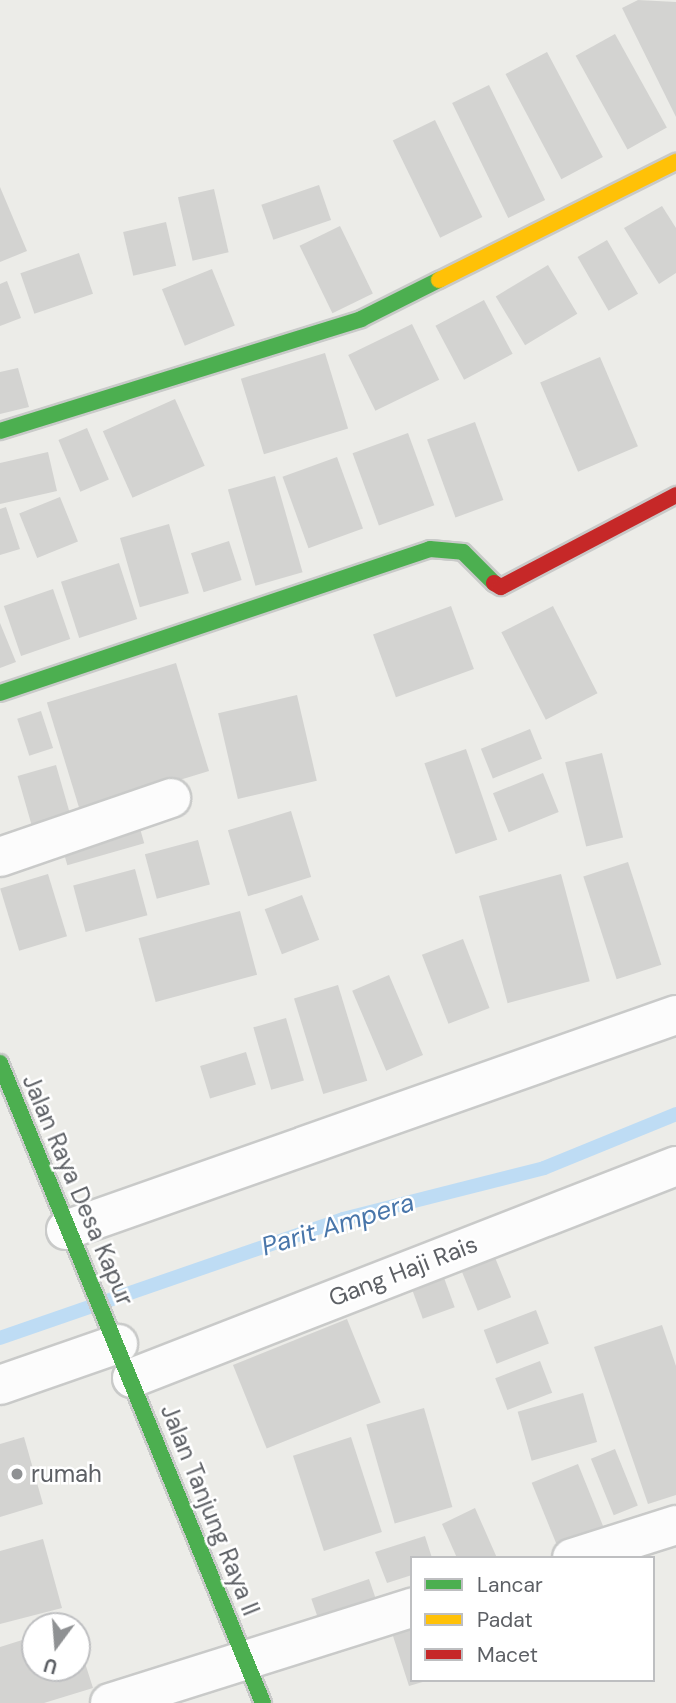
<!DOCTYPE html>
<html>
<head>
<meta charset="utf-8">
<style>
  body { margin:0 }
  #map { position:relative; width:676px; height:1703px; overflow:hidden; background:#ecece8; font-family:"DM Sans",sans-serif }
  div>[style] { position:absolute }
  .stream>* { height:14px; margin:-7px; padding:0 7px; transform-origin:7px; border-radius:7px; background:#bedcf4 }
  .building>* { inset:0; background:#d3d3d1; transform-origin:0 0 }
  .roads { filter:drop-shadow(2px 0 #c9cac9) drop-shadow(-2px 0 #c9cac9) drop-shadow(0 2px #c9cac9) drop-shadow(0 -2px #c9cac9) }
  .street>* { height:38px; margin:-19px; padding:0 19px; transform-origin:19px; border-radius:19px; background:#fcfcfc }
  .fast>* { height:16px; margin:-8px; padding:0 8px; transform-origin:8px; border-radius:8px; background:#4caf50 }
  .slow>* { height:16px; margin:-8px; padding:0 8px; transform-origin:8px; border-radius:8px; background:#ffc107 }
  .jam>* { height:16px; margin:-8px; padding:0 8px; transform-origin:8px; border-radius:8px; background:#c62828 }
  .dots>* { width:19px; height:19px; translate:-50% -50%; box-sizing:border-box; border:4px solid #fff; border-radius:50% }
  span { translate:-50% -50%; white-space:nowrap; text-align:center; line-height:1.15; -webkit-text-stroke:5px #fff; paint-order:stroke }
  .street-label { font-size:24px; color:#5d6065 }
  .poi-label { font-size:24px; color:#5d6065 }
  .left { translate:0 -50%; text-align:left }
  .water-label { font-size:26px; color:#4976aa; font-style:italic }
  .legend { position:absolute; left:410px; top:1556px; width:245px; height:126px; box-sizing:border-box; background:#fff; border:2px solid #bebfc1; margin:0; padding:9px 12px; list-style:none; font-size:21px; color:#5d6065 }
  .legend li { display:flex; align-items:center; gap:14px; height:35px }
  .legend b { width:35px; border:2px solid #bebfc1 }
  .north { position:absolute; left:21px; top:1612px; width:70px; height:70px; box-sizing:border-box; background:#fff; border:2px solid #bebfc1; border-radius:50%; rotate:196deg; font-size:19px; font-weight:700; line-height:28px; text-align:center; color:#5d6065 }
  .north::after { content:''; display:block; margin:auto; width:24px; height:32px; background:#8f9193; clip-path:polygon(50% 0,100% 100%,50% 72%,0 100%) }
</style>
</head>
<body>
<div id="map">
  <div class="stream">
    <i style="left:0;top:1338px;width:363px;rotate:-19.1deg"></i>
    <i style="left:343px;top:1219px;width:207px;rotate:-14.2deg"></i>
    <i style="left:544px;top:1168px;width:143px;rotate:-22.2deg"></i>
  </div>
  <div class="building">
    <i style="clip-path:polygon(638px 0,676px 2px,676px 117px,622px 8px)"></i>
    <i style="left:615px;top:34px;width:107px;height:45px;rotate:61deg"></i>
    <i style="left:547px;top:52px;width:119px;height:47px;rotate:62deg"></i>
    <i style="left:489px;top:85px;width:128px;height:41px;rotate:64deg"></i>
    <i style="left:435px;top:120px;width:108px;height:47px;rotate:64deg"></i>
    <i style="left:319px;top:185px;width:37px;height:61px;rotate:71deg"></i>
    <i style="clip-path:polygon(0 187px,27px 251px,0 262px)"></i>
    <i style="left:214px;top:189px;width:65px;height:37px;rotate:77deg"></i>
    <i style="clip-path:polygon(662px 206px,676px 228px,676px 273px,659px 284px,624px 228px)"></i>
    <i style="left:166px;top:222px;width:45px;height:44px;rotate:77deg"></i>
    <i style="left:340px;top:226px;width:75px;height:45px;rotate:64deg"></i>
    <i style="left:607px;top:240px;width:62px;height:34px;rotate:60deg"></i>
    <i style="left:79px;top:253px;width:43px;height:62px;rotate:71deg"></i>
    <i style="left:548px;top:265px;width:57px;height:61px;rotate:59deg"></i>
    <i style="left:212px;top:269px;width:61px;height:54px;rotate:68deg"></i>
    <i style="clip-path:polygon(7px 281px,21px 318px,0 326px,0 284px)"></i>
    <i style="left:484px;top:300px;width:61px;height:55px;rotate:62deg"></i>
    <i style="left:412px;top:324px;width:62px;height:71px;rotate:64deg"></i>
    <i style="left:325px;top:353px;width:79px;height:88px;rotate:73deg"></i>
    <i style="left:600px;top:357px;width:97px;height:65px;rotate:67deg"></i>
    <i style="clip-path:polygon(18px 368px,29px 407px,0 414px,0 372px)"></i>
    <i style="left:175px;top:399px;width:73px;height:79px;rotate:66deg"></i>
    <i style="left:475px;top:422px;width:83px;height:51px;rotate:70deg"></i>
    <i style="left:87px;top:428px;width:56px;height:31px;rotate:67deg"></i>
    <i style="left:408px;top:433px;width:77px;height:59px;rotate:70deg"></i>
    <i style="clip-path:polygon(48px 452px,57px 491px,0 504px,0 463px)"></i>
    <i style="left:337px;top:457px;width:76px;height:58px;rotate:70deg"></i>
    <i style="left:275px;top:476px;width:100px;height:49px;rotate:74deg"></i>
    <i style="left:60px;top:497px;width:48px;height:44px;rotate:68deg"></i>
    <i style="clip-path:polygon(6px 507px,20px 549px,0 555px,0 509px)"></i>
    <i style="left:169px;top:524px;width:72px;height:51px;rotate:74deg"></i>
    <i style="left:229px;top:541px;width:41px;height:40px;rotate:72deg"></i>
    <i style="left:119px;top:563px;width:59px;height:61px;rotate:72deg"></i>
    <i style="left:53px;top:589px;width:53px;height:52px;rotate:71deg"></i>
    <i style="left:451px;top:606px;width:67px;height:83px;rotate:70deg"></i>
    <i style="left:553px;top:606px;width:98px;height:58px;rotate:63deg"></i>
    <i style="clip-path:polygon(0 623px,16px 662px,0 668px)"></i>
    <i style="left:176px;top:663px;width:113px;height:135px;rotate:73deg"></i>
    <i style="left:297px;top:695px;width:88px;height:81px;rotate:77deg"></i>
    <i style="left:41px;top:711px;width:39px;height:25px;rotate:72deg"></i>
    <i style="left:530px;top:729px;width:32px;height:53px;rotate:68deg"></i>
    <i style="left:466px;top:749px;width:96px;height:44px;rotate:71deg"></i>
    <i style="left:602px;top:753px;width:87px;height:38px;rotate:76deg"></i>
    <i style="left:56px;top:765px;width:51px;height:40px;rotate:74deg"></i>
    <i style="left:543px;top:773px;width:42px;height:54px;rotate:68deg"></i>
    <i style="left:291px;top:811px;width:69px;height:66px;rotate:73deg"></i>
    <i style="left:139px;top:825px;width:19px;height:80px;rotate:74deg"></i>
    <i style="left:198px;top:840px;width:46px;height:55px;rotate:75deg"></i>
    <i style="left:628px;top:862px;width:108px;height:47px;rotate:72deg"></i>
    <i style="left:135px;top:869px;width:48px;height:64px;rotate:75deg"></i>
    <i style="left:48px;top:874px;width:65px;height:50px;rotate:73deg"></i>
    <i style="left:561px;top:874px;width:111px;height:85px;rotate:75deg"></i>
    <i style="left:302px;top:895px;width:48px;height:40px;rotate:69deg"></i>
    <i style="left:240px;top:911px;width:66px;height:105px;rotate:75deg"></i>
    <i style="left:463px;top:939px;width:74px;height:44px;rotate:69deg"></i>
    <i style="left:389px;top:975px;width:87px;height:40px;rotate:67deg"></i>
    <i style="left:338px;top:985px;width:100px;height:46px;rotate:73deg"></i>
    <i style="left:286px;top:1018px;width:65px;height:34px;rotate:74deg"></i>
    <i style="left:246px;top:1052px;width:34px;height:48px;rotate:73deg"></i>
    <i style="left:492px;top:1250px;width:51px;height:36px;rotate:68deg"></i>
    <i style="left:439px;top:1264px;width:46px;height:34px;rotate:70deg"></i>
    <i style="left:536px;top:1310px;width:36px;height:56px;rotate:69deg"></i>
    <i style="left:347px;top:1319px;width:90px;height:123px;rotate:68deg"></i>
    <i style="clip-path:polygon(662px 1325px,676px 1366px,676px 1495px,648px 1504px,594px 1347px)"></i>
    <i style="left:540px;top:1361px;width:34px;height:48px;rotate:69deg"></i>
    <i style="left:583px;top:1393px;width:51px;height:68px;rotate:74deg"></i>
    <i style="left:424px;top:1408px;width:103px;height:60px;rotate:74deg"></i>
    <i style="clip-path:polygon(24px 1437px,43px 1504px,0 1517px,0 1444px)"></i>
    <i style="left:351px;top:1437px;width:100px;height:61px;rotate:72deg"></i>
    <i style="left:615px;top:1449px;width:61px;height:26px;rotate:68deg"></i>
    <i style="left:578px;top:1464px;width:71px;height:50px;rotate:68deg"></i>
    <i style="clip-path:polygon(475px 1508px,497px 1558px,457px 1558px,442px 1524px)"></i>
    <i style="clip-path:polygon(425px 1536px,432px 1558px,412px 1558px,412px 1575px,387px 1583px,375px 1552px)"></i>
    <i style="clip-path:polygon(43px 1539px,62px 1608px,0 1624px,0 1551px)"></i>
    <i style="left:369px;top:1579px;width:24px;height:61px;rotate:71deg"></i>
    <i style="clip-path:polygon(412px 1626px,412px 1680px,426px 1681px,409px 1686px,392px 1633px)"></i>
    <i style="clip-path:polygon(35px 1636px,35px 1668px,77px 1668px,78px 1641px,93px 1688px,44px 1703px,0 1703px,0 1647px)"></i>
  </div>
  <div class="roads">
    <div class="street">
      <i style="left:0;top:857px;width:181px;rotate:-19deg"></i>
      <i style="left:66px;top:1230px;width:647px;rotate:-19.42deg"></i>
      <i style="left:132px;top:1378px;width:584px;rotate:-21.29deg"></i>
      <i style="left:0;top:1385px;width:125px;rotate:-19.2deg"></i>
      <i style="left:572px;top:1558px;width:109px;rotate:-17.6deg"></i>
      <i style="left:110px;top:1703px;width:317px;rotate:-17.5deg"></i>
    </div>
    <div class="fast">
      <i style="left:0;top:431px;width:378px;rotate:-17.2deg"></i>
      <i style="left:361px;top:319px;width:87px;rotate:-26.6deg"></i>
      <i style="left:0;top:693px;width:453px;rotate:-18.5deg"></i>
      <i style="left:430px;top:549px;width:33px;rotate:5deg"></i>
      <i style="left:463px;top:552px;width:44px;rotate:45deg"></i>
      <i style="left:0;top:1063px;width:692px;rotate:67.66deg"></i>
    </div>
    <div class="slow">
      <i style="left:439px;top:280px;width:265px;rotate:-26.5deg"></i>
    </div>
    <div class="jam">
      <i style="left:494px;top:583px;width:8px;rotate:30deg"></i>
      <i style="left:501px;top:587px;width:198px;rotate:-27.7deg"></i>
    </div>
  </div>
  <div class="dots">
    <i style="left:17px;top:1474px;background:#8f9193"></i>
  </div>
  <div class="street-label">
    <span style="left:78px;top:1190px;rotate:67deg">Jalan Raya Desa Kapur</span>
    <span style="left:403px;top:1271px;rotate:-21deg">Gang Haji Rais</span>
    <span style="left:210px;top:1510px;rotate:68deg">Jalan Tanjung Raya II</span>
  </div>
  <div class="poi-label">
    <span class="left" style="left:31px;top:1474px">rumah</span>
  </div>
  <div class="water-label">
    <span style="left:338px;top:1225px;rotate:-17deg">Parit Ampera</span>
  </div>
  <ul class="legend">
  <li><b style="height:9px;background:#4caf50"></b>Lancar</li>
  <li><b style="height:9px;background:#ffc107"></b>Padat</li>
  <li><b style="height:9px;background:#c62828"></b>Macet</li>
  </ul>
  <div class="north">U</div>
</div>
</body>
</html>
